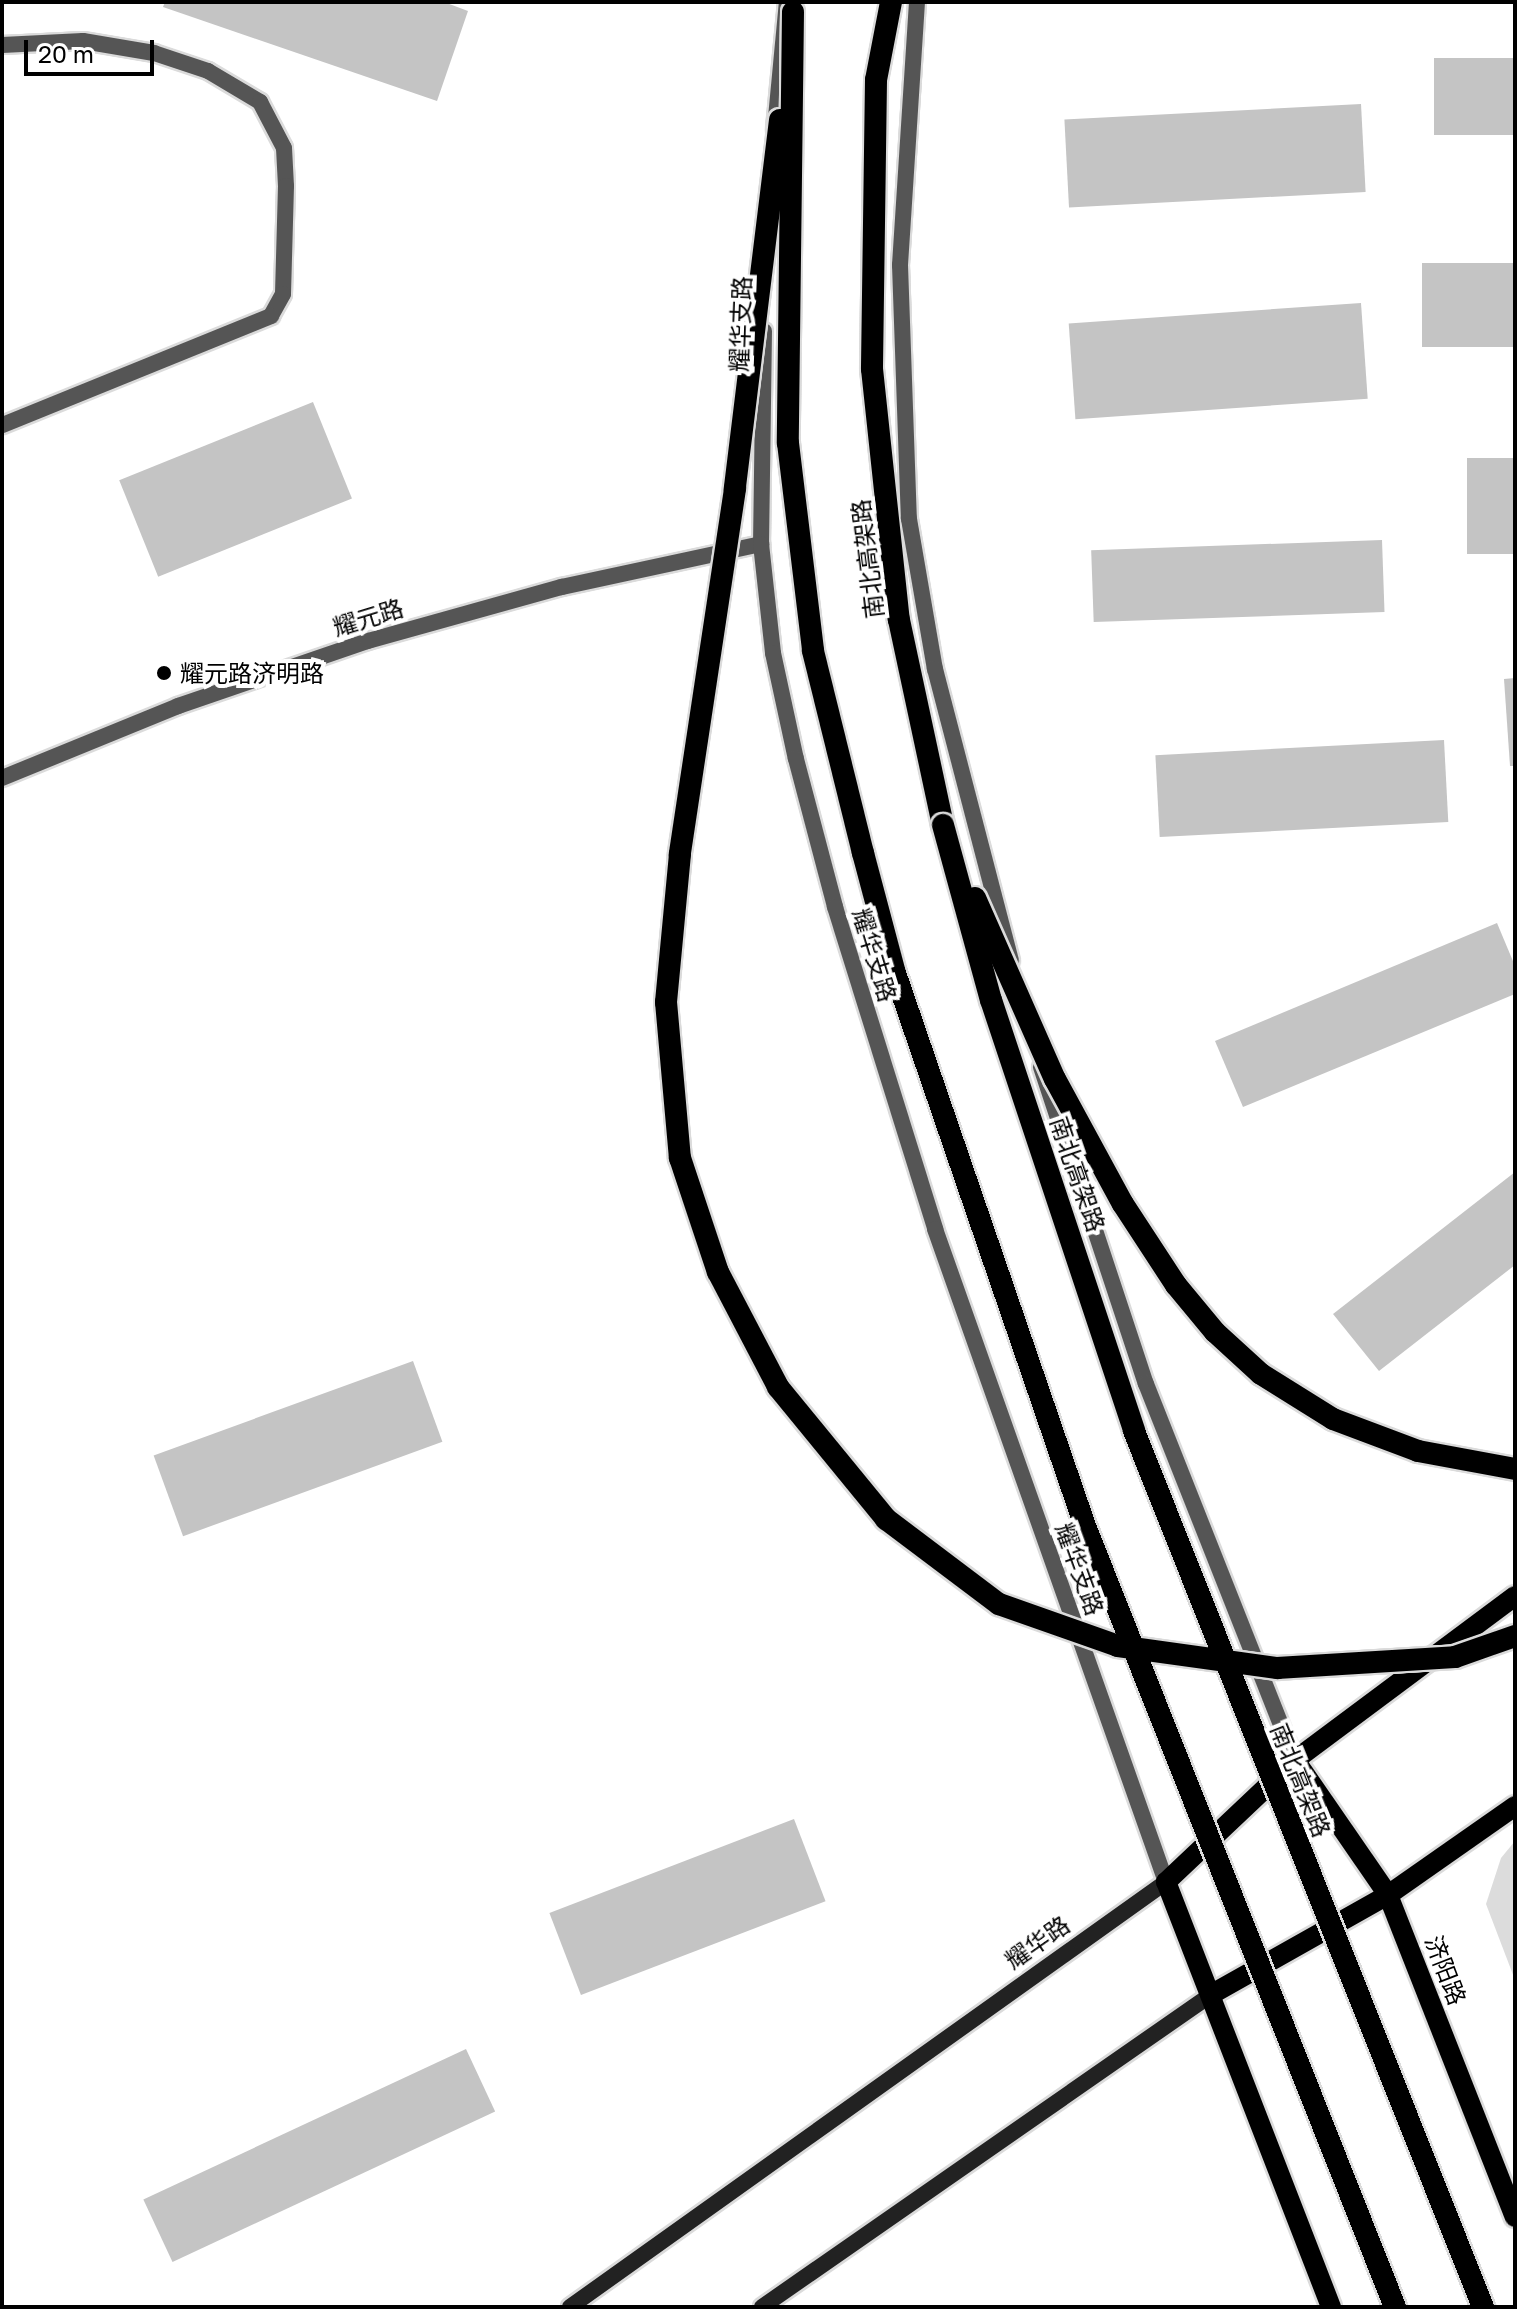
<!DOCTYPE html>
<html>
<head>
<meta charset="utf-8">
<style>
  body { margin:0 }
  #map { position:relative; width:1517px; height:2309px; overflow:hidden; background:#fff; font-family:"Golos Text","Noto Sans SC",sans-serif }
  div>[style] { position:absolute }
  .green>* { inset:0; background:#dcdcdc }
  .building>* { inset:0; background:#c4c4c4; transform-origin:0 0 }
  .roads { filter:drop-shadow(2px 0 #dbdbdb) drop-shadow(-2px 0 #dbdbdb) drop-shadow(0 2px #dbdbdb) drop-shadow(0 -2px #dbdbdb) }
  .service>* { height:16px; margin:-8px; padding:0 8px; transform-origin:8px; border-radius:8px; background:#555 }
  .minor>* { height:16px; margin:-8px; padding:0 8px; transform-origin:8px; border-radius:8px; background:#555 }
  .tertiary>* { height:16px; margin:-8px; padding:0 8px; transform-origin:8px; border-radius:8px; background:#555 }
  .secondary>* { height:16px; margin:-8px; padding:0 8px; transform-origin:8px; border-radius:8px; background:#222 }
  .primary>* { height:20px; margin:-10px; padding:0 10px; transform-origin:10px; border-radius:10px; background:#000 }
  .trunk>* { height:22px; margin:-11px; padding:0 11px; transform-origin:11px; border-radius:11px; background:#000 }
  .bridges { filter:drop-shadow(2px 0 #dbdbdb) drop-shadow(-2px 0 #dbdbdb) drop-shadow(0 2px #dbdbdb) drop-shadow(0 -2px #dbdbdb) }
  .trunk-bridge>* { height:22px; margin:-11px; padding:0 11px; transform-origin:11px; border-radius:11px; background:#000 }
  .dots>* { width:22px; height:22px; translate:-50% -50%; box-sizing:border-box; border:4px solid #fff; border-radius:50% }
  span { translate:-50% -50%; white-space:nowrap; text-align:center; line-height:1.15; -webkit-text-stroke:8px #fff; paint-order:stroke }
  .street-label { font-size:24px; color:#000 }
  .poi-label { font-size:24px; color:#000 }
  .left { translate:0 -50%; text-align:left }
  .frame { position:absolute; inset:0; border:4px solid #000; pointer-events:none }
  .scale { position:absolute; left:24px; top:40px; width:130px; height:36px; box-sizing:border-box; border:4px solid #000; border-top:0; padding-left:10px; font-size:24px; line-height:28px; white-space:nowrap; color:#000; -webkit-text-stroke:6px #fff; paint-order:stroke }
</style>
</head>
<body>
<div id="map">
  <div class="green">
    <i style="clip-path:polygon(1515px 1841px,1515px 1980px,1486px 1904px,1501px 1858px)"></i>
  </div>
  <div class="building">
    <i style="clip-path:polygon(165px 2px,444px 2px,468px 11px,437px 101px,163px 7px)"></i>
    <i style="left:1515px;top:58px;width:77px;height:81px;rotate:90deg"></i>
    <i style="left:1361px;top:104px;width:88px;height:297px;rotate:87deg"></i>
    <i style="left:1515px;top:263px;width:84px;height:93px;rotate:90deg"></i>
    <i style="left:1361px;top:303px;width:96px;height:293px;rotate:86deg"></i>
    <i style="left:313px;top:402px;width:104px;height:209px;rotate:68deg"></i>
    <i style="left:1515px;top:458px;width:96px;height:48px;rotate:90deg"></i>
    <i style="left:1382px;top:540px;width:72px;height:291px;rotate:88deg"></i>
    <i style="clip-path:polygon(1515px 678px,1515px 766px,1510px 766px,1504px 679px)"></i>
    <i style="left:1444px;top:740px;width:82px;height:289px;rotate:87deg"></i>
    <i style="clip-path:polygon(1497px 923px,1515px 966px,1515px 994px,1243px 1107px,1215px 1041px)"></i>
    <i style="clip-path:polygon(1515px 1172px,1515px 1265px,1379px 1371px,1333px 1314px)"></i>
    <i style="left:413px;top:1361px;width:86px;height:276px;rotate:70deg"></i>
    <i style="left:794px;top:1819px;width:88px;height:262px;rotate:69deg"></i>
    <i style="left:466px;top:2049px;width:69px;height:356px;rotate:65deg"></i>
  </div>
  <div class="roads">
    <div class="service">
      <i style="left:2px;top:45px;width:81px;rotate:-2.8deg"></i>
      <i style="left:83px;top:41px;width:72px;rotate:9.6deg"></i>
      <i style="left:154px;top:53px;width:57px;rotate:18.4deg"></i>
      <i style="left:208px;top:71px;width:61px;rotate:30.8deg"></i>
      <i style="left:260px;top:102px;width:52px;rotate:62.4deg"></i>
      <i style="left:284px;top:148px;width:38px;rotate:87deg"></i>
      <i style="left:286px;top:186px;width:108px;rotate:91.6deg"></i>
      <i style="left:283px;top:294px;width:25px;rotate:119deg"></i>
      <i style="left:271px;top:316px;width:290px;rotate:157.9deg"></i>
    </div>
    <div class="minor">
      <i style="left:2px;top:778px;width:190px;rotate:-22.2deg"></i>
      <i style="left:178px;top:706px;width:201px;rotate:-18.9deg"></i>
      <i style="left:368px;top:641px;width:201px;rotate:-15.6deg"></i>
      <i style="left:562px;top:587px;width:204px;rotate:-12.2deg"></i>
    </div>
    <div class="tertiary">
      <i style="left:917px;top:2px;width:264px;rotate:93.7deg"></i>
      <i style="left:900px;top:265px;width:254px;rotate:88deg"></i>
      <i style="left:909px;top:519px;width:152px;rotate:80.2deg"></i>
      <i style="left:935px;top:669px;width:301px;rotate:75.4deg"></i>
      <i style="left:775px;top:128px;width:127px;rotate:-84.6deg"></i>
      <i style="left:764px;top:331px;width:213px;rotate:90.8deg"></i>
      <i style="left:761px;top:544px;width:110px;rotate:83.7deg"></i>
      <i style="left:773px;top:653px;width:108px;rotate:77.8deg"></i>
      <i style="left:796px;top:759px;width:153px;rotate:75.2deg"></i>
      <i style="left:835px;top:907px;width:337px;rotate:72.7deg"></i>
      <i style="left:935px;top:1229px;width:693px;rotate:70.52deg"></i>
      <i style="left:1041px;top:1067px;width:334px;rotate:71.7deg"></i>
      <i style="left:1146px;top:1384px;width:404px;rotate:68.4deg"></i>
    </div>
    <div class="secondary">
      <i style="left:570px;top:2307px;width:732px;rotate:-35.49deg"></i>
      <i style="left:762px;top:2307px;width:548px;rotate:-34.82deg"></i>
    </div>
    <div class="primary">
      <i style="left:1295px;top:1760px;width:164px;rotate:55.4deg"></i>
      <i style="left:1388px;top:1895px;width:346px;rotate:68.5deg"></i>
      <i style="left:1212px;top:1994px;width:202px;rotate:-29.4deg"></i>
      <i style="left:1388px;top:1895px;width:155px;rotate:-35deg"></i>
      <i style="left:1331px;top:2307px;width:456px;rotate:-111.2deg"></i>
      <i style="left:1166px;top:1882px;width:178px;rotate:-43.4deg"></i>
      <i style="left:1295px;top:1760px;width:274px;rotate:-36.7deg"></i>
    </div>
    <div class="trunk">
      <i style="left:891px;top:2px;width:79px;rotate:100.9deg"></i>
      <i style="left:876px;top:80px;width:289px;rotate:90.8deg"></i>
      <i style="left:872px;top:369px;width:252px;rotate:83.9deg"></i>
      <i style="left:899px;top:620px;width:210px;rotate:77.9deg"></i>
    </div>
  </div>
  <div class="bridges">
    <div class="trunk-bridge">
      <i style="left:793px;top:12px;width:431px;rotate:90.7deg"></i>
      <i style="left:788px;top:443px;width:209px;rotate:83.1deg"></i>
      <i style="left:813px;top:651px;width:208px;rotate:76.1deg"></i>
      <i style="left:863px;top:853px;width:124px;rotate:75.1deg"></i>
      <i style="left:895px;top:973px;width:585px;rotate:71.04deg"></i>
      <i style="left:1085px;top:1526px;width:840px;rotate:68.35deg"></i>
      <i style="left:780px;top:120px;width:372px;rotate:97deg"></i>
      <i style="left:735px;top:489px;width:369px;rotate:98.6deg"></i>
      <i style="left:680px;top:854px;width:149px;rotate:95.4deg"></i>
      <i style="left:666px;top:1002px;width:157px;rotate:84.9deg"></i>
      <i style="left:680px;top:1158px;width:120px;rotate:71.6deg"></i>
      <i style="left:718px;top:1272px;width:130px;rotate:62.4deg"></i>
      <i style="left:778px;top:1387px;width:171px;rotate:50.7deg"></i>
      <i style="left:886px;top:1519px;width:141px;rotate:37deg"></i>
      <i style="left:999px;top:1604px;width:126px;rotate:19.4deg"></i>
      <i style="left:1118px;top:1646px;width:161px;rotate:7.9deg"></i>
      <i style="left:1277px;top:1668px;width:178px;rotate:-3.5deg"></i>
      <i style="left:1455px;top:1657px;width:64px;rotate:-19.3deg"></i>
      <i style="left:943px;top:825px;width:181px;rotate:74.7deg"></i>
      <i style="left:991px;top:1000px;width:454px;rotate:71.6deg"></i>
      <i style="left:1134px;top:1431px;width:943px;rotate:68.28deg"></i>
      <i style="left:975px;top:898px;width:198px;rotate:66.2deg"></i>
      <i style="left:1055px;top:1079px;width:142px;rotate:61.5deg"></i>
      <i style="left:1123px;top:1204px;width:97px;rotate:56.8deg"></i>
      <i style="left:1176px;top:1285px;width:61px;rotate:50.3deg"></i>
      <i style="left:1215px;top:1332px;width:62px;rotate:42.4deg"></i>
      <i style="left:1261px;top:1374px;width:85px;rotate:32deg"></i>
      <i style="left:1333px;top:1419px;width:91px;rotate:20.6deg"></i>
      <i style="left:1418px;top:1451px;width:99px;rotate:10.5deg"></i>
    </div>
  </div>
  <div class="dots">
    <i style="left:164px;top:673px;background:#000"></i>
  </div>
  <div class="street-label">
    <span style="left:740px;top:324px;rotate:-88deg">耀华支路</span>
    <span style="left:867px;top:559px;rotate:-97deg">南北高架路</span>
    <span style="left:368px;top:617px;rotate:-17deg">耀元路</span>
    <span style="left:875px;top:955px;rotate:73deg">耀华支路</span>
    <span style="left:1078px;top:1174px;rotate:71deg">南北高架路</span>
    <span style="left:1080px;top:1569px;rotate:70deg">耀华支路</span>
    <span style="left:1301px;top:1780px;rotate:68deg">南北高架路</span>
    <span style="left:1037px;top:1942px;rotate:-35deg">耀华路</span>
    <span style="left:1446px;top:1970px;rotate:69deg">济阳路</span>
  </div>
  <div class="poi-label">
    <span class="left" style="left:180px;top:673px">耀元路济明路</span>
  </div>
  <div class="frame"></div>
  <div class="scale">20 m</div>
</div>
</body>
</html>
